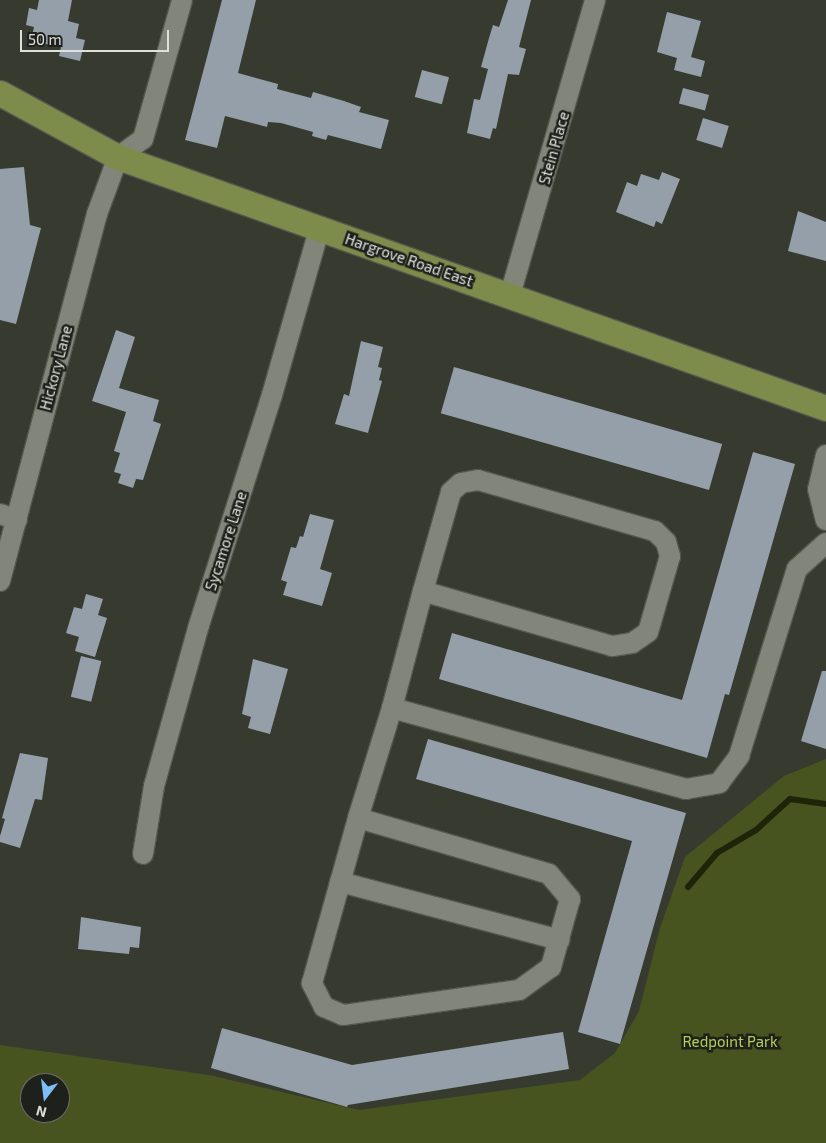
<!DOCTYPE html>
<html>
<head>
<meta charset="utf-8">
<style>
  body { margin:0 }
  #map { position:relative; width:826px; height:1143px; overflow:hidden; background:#363a2f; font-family:"Exo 2",sans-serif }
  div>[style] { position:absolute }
  .green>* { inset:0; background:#485420 }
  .stream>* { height:6px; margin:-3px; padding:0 3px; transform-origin:3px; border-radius:3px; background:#1e2408 }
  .building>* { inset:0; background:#959fa9; transform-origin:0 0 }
  .roads { filter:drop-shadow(1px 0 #54574e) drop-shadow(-1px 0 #54574e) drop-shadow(0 1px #54574e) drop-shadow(0 -1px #54574e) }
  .minor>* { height:20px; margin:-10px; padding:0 10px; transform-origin:10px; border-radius:10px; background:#828579 }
  .major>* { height:25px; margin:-12.5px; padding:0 12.5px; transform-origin:12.5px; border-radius:12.5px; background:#7d8c4b }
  span { translate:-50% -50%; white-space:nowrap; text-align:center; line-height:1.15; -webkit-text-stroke:5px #1e201b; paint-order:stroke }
  .street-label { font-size:15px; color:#dee1da }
  .park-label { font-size:15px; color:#b4d058 }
  .north { position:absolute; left:20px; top:1073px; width:50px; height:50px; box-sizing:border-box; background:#1e201b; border:1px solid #6b6d67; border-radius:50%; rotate:195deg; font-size:14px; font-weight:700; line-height:20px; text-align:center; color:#dee1da }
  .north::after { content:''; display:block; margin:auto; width:18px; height:22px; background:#7dbef9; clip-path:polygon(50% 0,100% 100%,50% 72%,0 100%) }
  .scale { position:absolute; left:20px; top:30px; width:149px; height:22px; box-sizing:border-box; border:2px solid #dee1da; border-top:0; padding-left:6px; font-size:15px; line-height:18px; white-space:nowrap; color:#dee1da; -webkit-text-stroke:4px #1e201b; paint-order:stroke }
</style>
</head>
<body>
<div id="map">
  <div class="green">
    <i style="clip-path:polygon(evenodd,826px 759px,826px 1143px,0 1143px,0 1045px,209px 1075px,359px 1110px,580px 1080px,615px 1053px,639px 1011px,660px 928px,685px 857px,784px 776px,826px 759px,30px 1083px,60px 1083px,60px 1113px,30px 1113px,30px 1083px)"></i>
  </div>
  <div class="stream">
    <i style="left:688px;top:887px;width:45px;rotate:-49.5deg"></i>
    <i style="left:717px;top:853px;width:45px;rotate:-30.5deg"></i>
    <i style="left:756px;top:830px;width:46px;rotate:-42.4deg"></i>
    <i style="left:790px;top:799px;width:36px;rotate:8deg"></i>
  </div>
  <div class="building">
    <i style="clip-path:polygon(39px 0,72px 0,68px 21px,79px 24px,76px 38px,85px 40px,80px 61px,59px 56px,61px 47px,31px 41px,34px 27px,26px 25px,29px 8px,37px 10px)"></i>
    <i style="clip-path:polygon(222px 0,256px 0,238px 73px,278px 84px,277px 89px,311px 98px,313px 92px,344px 101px,361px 107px,359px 112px,389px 120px,381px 149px,328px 135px,326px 140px,312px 136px,313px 132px,281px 123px,268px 122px,267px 127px,225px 116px,217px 148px,185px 140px)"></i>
    <i style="clip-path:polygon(508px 0,531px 0,519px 47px,526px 49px,519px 75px,508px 74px,496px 129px,493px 128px,490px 139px,467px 133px,474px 99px,480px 100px,488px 69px,481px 67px,489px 38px,493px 25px,499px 27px)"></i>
    <i style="clip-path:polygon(667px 12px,701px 21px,691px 57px,705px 61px,701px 77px,674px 70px,677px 58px,657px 52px)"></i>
    <i style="left:422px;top:70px;width:28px;height:28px;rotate:15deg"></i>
    <i style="left:683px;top:88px;width:27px;height:16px;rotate:15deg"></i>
    <i style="left:703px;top:118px;width:27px;height:23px;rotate:17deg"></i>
    <i style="clip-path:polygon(24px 167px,30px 225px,41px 228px,16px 324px,0 320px,0 169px)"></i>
    <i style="clip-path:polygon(662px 172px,680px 179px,662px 224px,656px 221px,654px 227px,616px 212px,627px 182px,637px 186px,641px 174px,659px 180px)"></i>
    <i style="clip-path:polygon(798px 211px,826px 222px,826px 261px,788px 251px)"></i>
    <i style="clip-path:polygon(116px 330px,135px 337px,119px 388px,159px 400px,153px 421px,161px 424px,143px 480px,136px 479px,133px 488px,118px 483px,121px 474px,114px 472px,120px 453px,114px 451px,126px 412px,92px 401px)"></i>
    <i style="clip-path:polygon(361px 341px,383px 347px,378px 367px,382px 368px,379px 380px,382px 381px,368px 433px,335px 424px,344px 394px,349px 396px)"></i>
    <i style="left:454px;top:367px;width:279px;height:48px;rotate:16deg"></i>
    <i style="clip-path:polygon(753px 452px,795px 464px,729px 695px,725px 694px,707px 758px,439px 679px,452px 633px,682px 700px)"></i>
    <i style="clip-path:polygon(310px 514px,334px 520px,320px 569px,332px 573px,322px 606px,283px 595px,287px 582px,281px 580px,291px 547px,296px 548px,300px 536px,303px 537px)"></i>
    <i style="clip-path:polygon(86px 594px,103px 599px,98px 615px,107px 618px,95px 657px,75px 651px,79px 637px,66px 633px,74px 607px,82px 609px)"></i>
    <i style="left:81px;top:656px;width:21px;height:42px;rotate:14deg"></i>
    <i style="clip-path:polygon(253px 659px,288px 669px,270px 734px,248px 728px,251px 717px,242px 714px)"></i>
    <i style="clip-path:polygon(822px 671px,826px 671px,826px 749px,801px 741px)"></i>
    <i style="clip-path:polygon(428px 739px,686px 813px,620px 1044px,578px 1032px,632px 841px,416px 779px)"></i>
    <i style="clip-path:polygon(20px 753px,48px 758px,42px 800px,35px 799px,20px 848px,0 842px,0 836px,5px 819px,2px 818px)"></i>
    <i style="clip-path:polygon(81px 917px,141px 927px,139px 948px,130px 947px,129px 954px,78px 949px)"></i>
    <i style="clip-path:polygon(222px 1028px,352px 1065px,563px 1032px,569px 1069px,348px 1105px,347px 1107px,211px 1068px)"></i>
  </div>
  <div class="roads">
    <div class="minor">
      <i style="left:510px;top:295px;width:307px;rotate:-73.9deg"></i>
      <i style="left:826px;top:455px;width:35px;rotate:103deg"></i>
      <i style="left:818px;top:489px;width:32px;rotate:76deg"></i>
      <i style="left:0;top:514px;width:18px;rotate:19deg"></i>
      <i style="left:0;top:581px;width:380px;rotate:-75.2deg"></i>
      <i style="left:97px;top:214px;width:61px;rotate:-69.8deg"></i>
      <i style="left:118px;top:157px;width:31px;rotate:-36deg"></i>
      <i style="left:143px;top:139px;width:144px;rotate:-74.3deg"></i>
      <i style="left:392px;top:708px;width:305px;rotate:15.4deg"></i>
      <i style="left:686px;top:789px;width:34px;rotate:-10deg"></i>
      <i style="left:719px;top:783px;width:34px;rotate:-53deg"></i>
      <i style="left:739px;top:756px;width:196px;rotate:-72.8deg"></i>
      <i style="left:797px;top:569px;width:39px;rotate:-42deg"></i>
      <i style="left:358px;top:818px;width:199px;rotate:16.3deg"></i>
      <i style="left:549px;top:874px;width:33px;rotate:50deg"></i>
      <i style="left:570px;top:899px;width:71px;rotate:105.6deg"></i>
      <i style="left:551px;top:967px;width:39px;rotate:144deg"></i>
      <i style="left:519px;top:990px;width:178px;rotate:171.9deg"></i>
      <i style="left:343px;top:1015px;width:21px;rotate:-157deg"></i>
      <i style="left:324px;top:1007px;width:27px;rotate:-117deg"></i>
      <i style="left:312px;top:983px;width:171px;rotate:-74.4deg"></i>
      <i style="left:358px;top:818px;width:115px;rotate:-72.8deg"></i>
      <i style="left:392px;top:708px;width:121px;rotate:-75.2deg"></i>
      <i style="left:423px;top:591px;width:103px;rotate:-74.2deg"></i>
      <i style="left:451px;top:492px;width:13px;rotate:-42deg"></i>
      <i style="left:461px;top:483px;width:17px;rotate:-10deg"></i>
      <i style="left:478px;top:480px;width:184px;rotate:16.1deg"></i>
      <i style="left:655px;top:531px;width:16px;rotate:45deg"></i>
      <i style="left:666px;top:542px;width:15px;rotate:74deg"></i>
      <i style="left:670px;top:556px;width:79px;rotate:106.1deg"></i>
      <i style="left:648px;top:632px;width:19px;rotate:145deg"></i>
      <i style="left:632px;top:643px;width:20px;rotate:171deg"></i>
      <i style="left:612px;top:646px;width:197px;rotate:-163.8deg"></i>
      <i style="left:143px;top:854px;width:69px;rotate:-80.8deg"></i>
      <i style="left:154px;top:786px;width:167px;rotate:-74.4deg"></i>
      <i style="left:199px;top:625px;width:241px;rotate:-72.4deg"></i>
      <i style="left:272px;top:395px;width:172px;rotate:-74.1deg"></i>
      <i style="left:340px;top:882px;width:227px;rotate:14.8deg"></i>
    </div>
    <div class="major">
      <i style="left:0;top:93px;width:134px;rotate:28.5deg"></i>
      <i style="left:118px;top:157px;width:751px;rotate:19.52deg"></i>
    </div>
  </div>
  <div class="street-label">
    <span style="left:554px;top:148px;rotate:-74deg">Stein Place</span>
    <span style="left:409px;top:260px;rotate:19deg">Hargrove Road East</span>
    <span style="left:56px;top:368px;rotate:-75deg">Hickory Lane</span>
    <span style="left:226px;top:541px;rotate:-72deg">Sycamore Lane</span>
  </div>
  <div class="park-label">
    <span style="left:730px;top:1042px">Redpoint Park</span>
  </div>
  <div class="north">N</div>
  <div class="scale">50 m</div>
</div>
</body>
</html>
